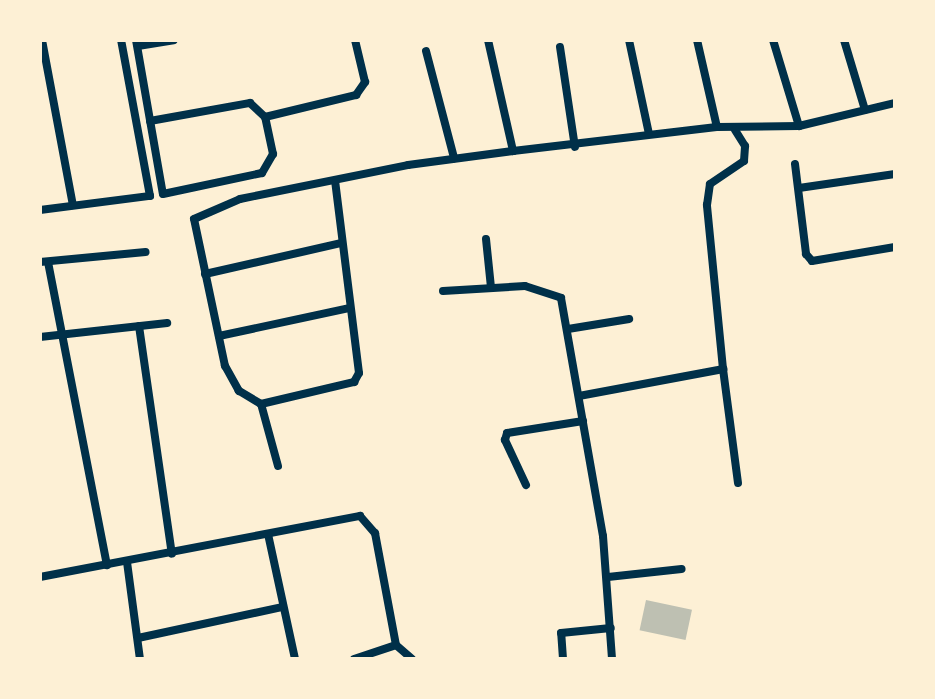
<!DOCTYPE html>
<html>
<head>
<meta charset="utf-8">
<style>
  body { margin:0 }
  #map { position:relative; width:935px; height:699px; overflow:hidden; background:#fdf0d5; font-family:"PT Serif",serif }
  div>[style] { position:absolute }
  .building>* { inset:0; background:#bec0b2; transform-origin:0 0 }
  .minor>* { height:8px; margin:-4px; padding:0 4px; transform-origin:4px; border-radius:4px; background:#003049 }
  span { translate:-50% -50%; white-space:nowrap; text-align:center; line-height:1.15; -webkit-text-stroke:7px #fdf0d5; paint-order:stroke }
  .frame { position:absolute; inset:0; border:42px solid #fdf0d5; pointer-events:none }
</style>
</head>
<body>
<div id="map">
  <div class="building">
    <i style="left:646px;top:600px;width:47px;height:31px;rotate:12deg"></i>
  </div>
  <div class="minor">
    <i style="left:42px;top:40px;width:168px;rotate:79.4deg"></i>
    <i style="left:136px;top:40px;width:156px;rotate:80.1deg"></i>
    <i style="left:163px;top:194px;width:101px;rotate:-12deg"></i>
    <i style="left:262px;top:173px;width:22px;rotate:-60deg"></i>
    <i style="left:273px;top:154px;width:38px;rotate:-102deg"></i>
    <i style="left:488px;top:40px;width:114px;rotate:77.3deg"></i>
    <i style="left:513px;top:151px;width:205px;rotate:-6.7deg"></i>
    <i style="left:717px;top:127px;width:82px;rotate:-0.7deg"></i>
    <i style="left:799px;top:126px;width:99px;rotate:-13.5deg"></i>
    <i style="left:629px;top:40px;width:96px;rotate:78deg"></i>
    <i style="left:697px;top:40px;width:89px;rotate:77.1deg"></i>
    <i style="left:773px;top:40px;width:90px;rotate:73.2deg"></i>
    <i style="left:844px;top:40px;width:73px;rotate:73.3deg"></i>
    <i style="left:138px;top:46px;width:36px;rotate:-9deg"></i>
    <i style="left:560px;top:47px;width:101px;rotate:81.5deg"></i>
    <i style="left:426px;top:51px;width:111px;rotate:75.3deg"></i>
    <i style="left:150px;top:121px;width:102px;rotate:-10.2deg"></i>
    <i style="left:250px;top:103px;width:21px;rotate:43deg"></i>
    <i style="left:265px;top:117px;width:94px;rotate:-13.6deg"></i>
    <i style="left:356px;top:95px;width:16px;rotate:-55deg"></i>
    <i style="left:365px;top:82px;width:43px;rotate:-103.4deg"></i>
    <i style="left:795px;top:164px;width:91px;rotate:83deg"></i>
    <i style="left:806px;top:254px;width:9px;rotate:49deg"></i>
    <i style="left:812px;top:261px;width:84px;rotate:-9.6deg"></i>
    <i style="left:799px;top:188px;width:97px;rotate:-8.3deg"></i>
    <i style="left:40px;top:210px;width:111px;rotate:-7.3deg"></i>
    <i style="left:150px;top:196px;width:159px;rotate:-100.5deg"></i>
    <i style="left:486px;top:239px;width:48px;rotate:84.1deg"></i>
    <i style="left:40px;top:262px;width:106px;rotate:-5.4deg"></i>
    <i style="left:48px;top:262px;width:309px;rotate:79deg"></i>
    <i style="left:205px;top:274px;width:139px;rotate:-12.8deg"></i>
    <i style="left:443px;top:291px;width:82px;rotate:-3.5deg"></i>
    <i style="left:525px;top:286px;width:38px;rotate:18deg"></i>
    <i style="left:561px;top:298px;width:242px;rotate:80deg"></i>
    <i style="left:603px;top:536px;width:123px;rotate:85.8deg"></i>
    <i style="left:139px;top:326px;width:230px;rotate:81.8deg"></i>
    <i style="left:568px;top:329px;width:62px;rotate:-9.3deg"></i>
    <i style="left:219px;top:336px;width:134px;rotate:-12.1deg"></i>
    <i style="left:40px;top:337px;width:128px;rotate:-6.3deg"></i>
    <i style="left:723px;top:369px;width:115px;rotate:82.5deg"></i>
    <i style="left:579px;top:396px;width:147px;rotate:-10.6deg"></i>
    <i style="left:723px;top:369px;width:165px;rotate:-95.6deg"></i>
    <i style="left:707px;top:205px;width:21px;rotate:-82deg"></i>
    <i style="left:710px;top:184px;width:41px;rotate:-34.1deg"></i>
    <i style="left:744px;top:161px;width:15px;rotate:-86deg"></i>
    <i style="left:745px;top:146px;width:19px;rotate:-122deg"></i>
    <i style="left:261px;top:404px;width:96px;rotate:-13.3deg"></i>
    <i style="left:354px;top:382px;width:10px;rotate:-61deg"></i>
    <i style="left:359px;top:373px;width:194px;rotate:-97.1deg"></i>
    <i style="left:278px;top:466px;width:64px;rotate:-105.3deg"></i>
    <i style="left:261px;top:404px;width:26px;rotate:-149deg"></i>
    <i style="left:239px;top:391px;width:29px;rotate:-119deg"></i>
    <i style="left:225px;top:366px;width:150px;rotate:-101.9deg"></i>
    <i style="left:194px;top:219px;width:50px;rotate:-23.5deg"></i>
    <i style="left:240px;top:199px;width:171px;rotate:-11.4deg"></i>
    <i style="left:408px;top:165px;width:106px;rotate:-7.6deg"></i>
    <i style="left:526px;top:485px;width:50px;rotate:-115deg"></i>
    <i style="left:505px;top:440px;width:7px;rotate:-74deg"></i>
    <i style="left:507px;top:433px;width:77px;rotate:-9deg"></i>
    <i style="left:268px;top:534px;width:128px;rotate:77.8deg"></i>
    <i style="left:127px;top:562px;width:98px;rotate:82.4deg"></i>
    <i style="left:40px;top:577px;width:326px;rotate:-10.8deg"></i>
    <i style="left:360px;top:516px;width:23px;rotate:49deg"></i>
    <i style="left:375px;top:533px;width:114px;rotate:79.4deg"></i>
    <i style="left:396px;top:645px;width:21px;rotate:41deg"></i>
    <i style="left:608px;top:577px;width:74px;rotate:-6.2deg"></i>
    <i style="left:138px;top:638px;width:147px;rotate:-12.1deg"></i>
    <i style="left:354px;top:659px;width:44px;rotate:-18.4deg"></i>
    <i style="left:563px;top:659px;width:26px;rotate:-94deg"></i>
    <i style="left:561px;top:633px;width:50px;rotate:-5.7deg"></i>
  </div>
  <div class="frame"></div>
</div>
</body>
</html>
